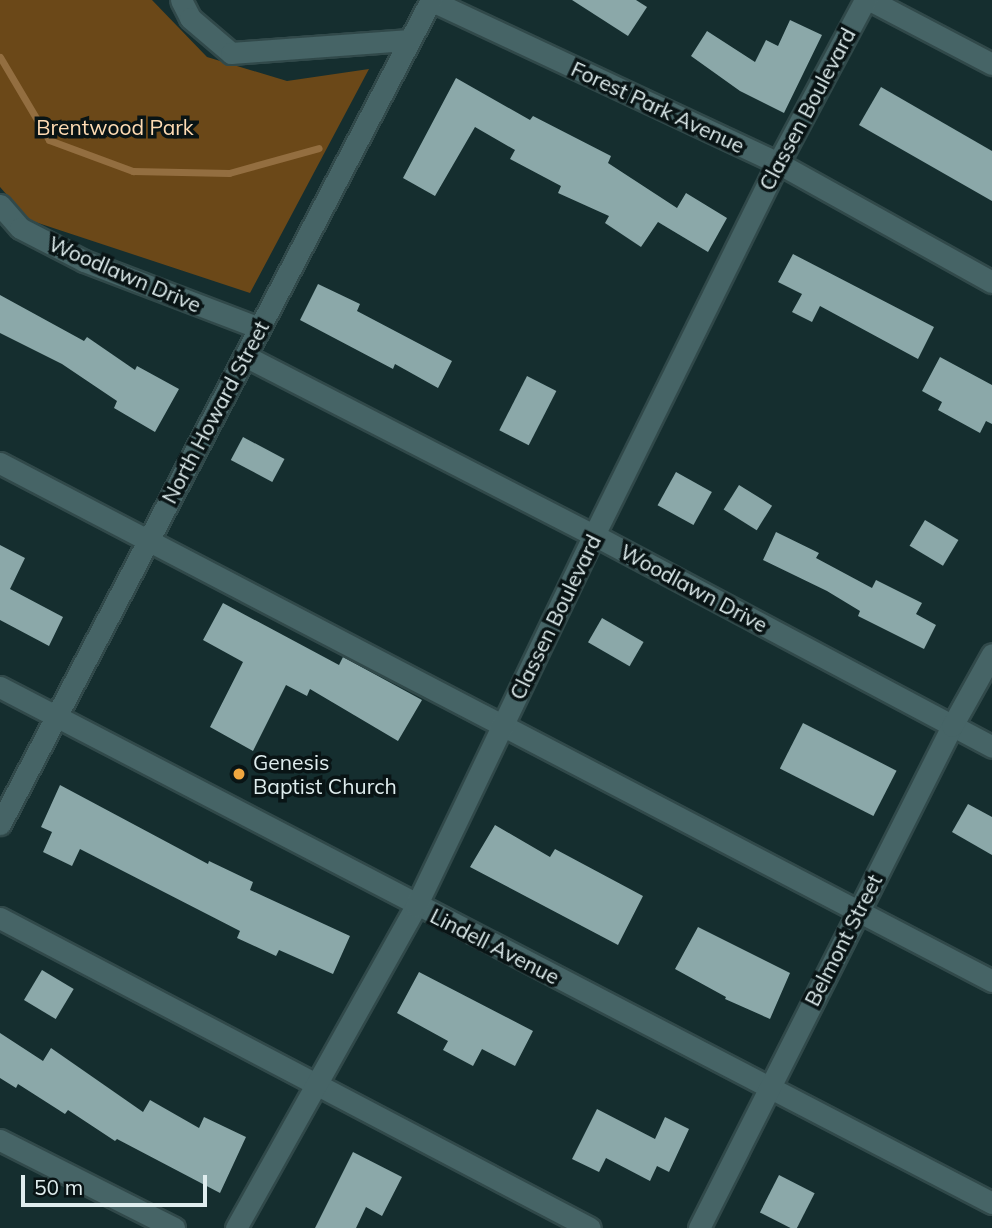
<!DOCTYPE html>
<html>
<head>
<meta charset="utf-8">
<style>
  body { margin:0 }
  #map { position:relative; width:992px; height:1228px; overflow:hidden; background:#152e2f; font-family:Mulish,sans-serif }
  div>[style] { position:absolute }
  .green>* { inset:0; background:#6b4818 }
  .stream>* { height:7px; margin:-3.5px; padding:0 3.5px; transform-origin:3.5px; border-radius:3.5px; background:#936e40 }
  .building>* { inset:0; background:#8ba8a9; transform-origin:0 0 }
  .roads { filter:drop-shadow(2px 0 #31494a) drop-shadow(-2px 0 #31494a) drop-shadow(0 2px #31494a) drop-shadow(0 -2px #31494a) }
  .minor>* { height:21px; margin:-10.5px; padding:0 10.5px; transform-origin:10.5px; border-radius:10.5px; background:#466466 }
  .dots>* { width:19px; height:19px; translate:-50% -50%; box-sizing:border-box; border:4px solid #091415; border-radius:50% }
  span { translate:-50% -50%; white-space:nowrap; text-align:center; line-height:1.15; -webkit-text-stroke:7px #091415; paint-order:stroke }
  .street-label { font-size:21px; color:#dfedee }
  .park-label { font-size:21px; color:#fedbb3 }
  .poi-label { font-size:21px; color:#dfedee }
  .left { translate:0 -50%; text-align:left }
  .scale { position:absolute; left:21px; top:1175px; width:186px; height:32px; box-sizing:border-box; border:4px solid #dfedee; border-top:0; padding-left:9px; font-size:21px; line-height:24px; white-space:nowrap; color:#dfedee; -webkit-text-stroke:5px #091415; paint-order:stroke }
</style>
</head>
<body>
<div id="map">
  <div class="green">
    <i style="clip-path:polygon(0 0,152px 0,207px 57px,287px 81px,369px 69px,250px 293px,29px 220px,0 187px)"></i>
  </div>
  <div class="stream">
    <i style="left:0;top:57px;width:96px;rotate:59.4deg"></i>
    <i style="left:49px;top:140px;width:90px;rotate:20.3deg"></i>
    <i style="left:133px;top:171px;width:96px;rotate:1.2deg"></i>
    <i style="left:229px;top:173px;width:93px;rotate:-15.5deg"></i>
  </div>
  <div class="building">
    <i style="clip-path:polygon(572px 0,636px 0,647px 7px,628px 36px)"></i>
    <i style="clip-path:polygon(790px 20px,822px 35px,784px 113px,740px 91px,691px 56px,707px 31px,755px 62px,766px 40px,778px 46px)"></i>
    <i style="clip-path:polygon(456px 78px,530px 120px,533px 116px,611px 156px,608px 163px,677px 208px,686px 193px,727px 218px,708px 252px,658px 222px,641px 247px,605px 223px,609px 216px,558px 193px,561px 186px,510px 159px,515px 150px,475px 127px,435px 196px,403px 178px)"></i>
    <i style="clip-path:polygon(881px 87px,992px 151px,992px 201px,859px 125px)"></i>
    <i style="clip-path:polygon(793px 254px,934px 327px,918px 359px,820px 306px,812px 322px,792px 312px,802px 294px,778px 282px)"></i>
    <i style="clip-path:polygon(318px 284px,360px 304px,357px 311px,452px 361px,438px 388px,395px 364px,393px 369px,300px 320px)"></i>
    <i style="clip-path:polygon(0 295px,84px 341px,87px 337px,135px 370px,137px 366px,179px 389px,155px 432px,114px 408px,117px 401px,62px 364px,0 333px)"></i>
    <i style="clip-path:polygon(940px 357px,992px 385px,992px 424px,986px 421px,980px 433px,938px 410px,942px 402px,922px 391px)"></i>
    <i style="left:527px;top:376px;width:33px;height:61px;rotate:27deg"></i>
    <i style="left:243px;top:437px;width:47px;height:26px;rotate:28deg"></i>
    <i style="left:676px;top:472px;width:41px;height:38px;rotate:29deg"></i>
    <i style="left:739px;top:485px;width:39px;height:29px;rotate:32deg"></i>
    <i style="left:925px;top:520px;width:39px;height:30px;rotate:31deg"></i>
    <i style="clip-path:polygon(776px 532px,819px 553px,816px 558px,872px 588px,876px 580px,922px 603px,916px 614px,936px 625px,924px 649px,858px 616px,860px 611px,827px 591px,763px 560px)"></i>
    <i style="clip-path:polygon(0 545px,25px 558px,10px 589px,63px 617px,49px 646px,0 620px)"></i>
    <i style="clip-path:polygon(223px 603px,339px 665px,343px 657px,422px 700px,398px 741px,310px 689px,307px 696px,286px 685px,253px 751px,210px 727px,243px 662px,203px 640px)"></i>
    <i style="left:602px;top:618px;width:48px;height:28px;rotate:30deg"></i>
    <i style="left:803px;top:723px;width:105px;height:51px;rotate:27deg"></i>
    <i style="clip-path:polygon(60px 785px,208px 864px,209px 861px,253px 882px,250px 890px,350px 936px,333px 974px,279px 950px,276px 956px,237px 938px,240px 931px,80px 849px,72px 866px,43px 852px,52px 832px,41px 827px)"></i>
    <i style="clip-path:polygon(968px 804px,992px 817px,992px 855px,952px 832px)"></i>
    <i style="clip-path:polygon(495px 825px,550px 857px,555px 849px,643px 896px,618px 945px,470px 867px)"></i>
    <i style="clip-path:polygon(698px 927px,790px 973px,770px 1019px,725px 999px,726px 997px,675px 969px)"></i>
    <i style="left:42px;top:970px;width:37px;height:35px;rotate:31deg"></i>
    <i style="clip-path:polygon(419px 972px,533px 1031px,515px 1066px,482px 1049px,473px 1066px,443px 1050px,448px 1041px,397px 1013px)"></i>
    <i style="clip-path:polygon(0 1033px,43px 1061px,51px 1048px,143px 1112px,150px 1100px,199px 1128px,204px 1117px,246px 1137px,220px 1193px,117px 1139px,115px 1141px,68px 1110px,65px 1114px,18px 1084px,16px 1088px,0 1078px)"></i>
    <i style="clip-path:polygon(597px 1109px,655px 1139px,665px 1117px,689px 1129px,669px 1172px,657px 1166px,650px 1181px,606px 1158px,599px 1172px,572px 1159px)"></i>
    <i style="clip-path:polygon(353px 1152px,402px 1177px,382px 1216px,366px 1207px,356px 1228px,315px 1228px)"></i>
    <i style="left:779px;top:1175px;width:40px;height:42px;rotate:27deg"></i>
  </div>
  <div class="roads">
    <div class="minor">
      <i style="left:181px;top:0;width:20px;rotate:63deg"></i>
      <i style="left:190px;top:18px;width:54px;rotate:40.5deg"></i>
      <i style="left:231px;top:53px;width:179px;rotate:-4.2deg"></i>
      <i style="left:430px;top:0;width:384px;rotate:25.1deg"></i>
      <i style="left:778px;top:163px;width:245px;rotate:29.1deg"></i>
      <i style="left:870px;top:0;width:138px;rotate:27.7deg"></i>
      <i style="left:0;top:205px;width:30px;rotate:49deg"></i>
      <i style="left:20px;top:228px;width:72px;rotate:27.3deg"></i>
      <i style="left:84px;top:261px;width:187px;rotate:20.9deg"></i>
      <i style="left:245px;top:356px;width:392px;rotate:27.2deg"></i>
      <i style="left:594px;top:535px;width:451px;rotate:28deg"></i>
      <i style="left:0;top:463px;width:1119px;rotate:27.57deg"></i>
      <i style="left:0;top:687px;width:1118px;rotate:27.48deg"></i>
      <i style="left:0;top:824px;width:930px;rotate:-62.39deg"></i>
      <i style="left:0;top:918px;width:666px;rotate:27.72deg"></i>
      <i style="left:0;top:1140px;width:195px;rotate:26.8deg"></i>
      <i style="left:236px;top:1228px;width:369px;rotate:-60.8deg"></i>
      <i style="left:416px;top:906px;width:411px;rotate:-64.4deg"></i>
      <i style="left:594px;top:535px;width:415px;rotate:-63.7deg"></i>
      <i style="left:778px;top:163px;width:185px;rotate:-61.9deg"></i>
      <i style="left:699px;top:1228px;width:562px;rotate:-63.25deg"></i>
      <i style="left:952px;top:726px;width:82px;rotate:-60.9deg"></i>
    </div>
  </div>
  <div class="dots">
    <i style="left:239px;top:774px;background:#f0a63f"></i>
  </div>
  <div class="street-label">
    <span style="left:658px;top:107px;rotate:25deg">Forest Park Avenue</span>
    <span style="left:807px;top:109px;rotate:-62deg">Classen Boulevard</span>
    <span style="left:125px;top:274px;rotate:23deg">Woodlawn Drive</span>
    <span style="left:215px;top:412px;rotate:-62deg">North Howard Street</span>
    <span style="left:694px;top:588px;rotate:28deg">Woodlawn Drive</span>
    <span style="left:555px;top:617px;rotate:-64deg">Classen Boulevard</span>
    <span style="left:843px;top:940px;rotate:-63deg">Belmont Street</span>
    <span style="left:495px;top:946px;rotate:27deg">Lindell Avenue</span>
  </div>
  <div class="park-label">
    <span style="left:115px;top:127px">Brentwood Park</span>
  </div>
  <div class="poi-label">
    <span class="left" style="left:253px;top:774px">Genesis<br>Baptist Church</span>
  </div>
  <div class="scale">50 m</div>
</div>
</body>
</html>
